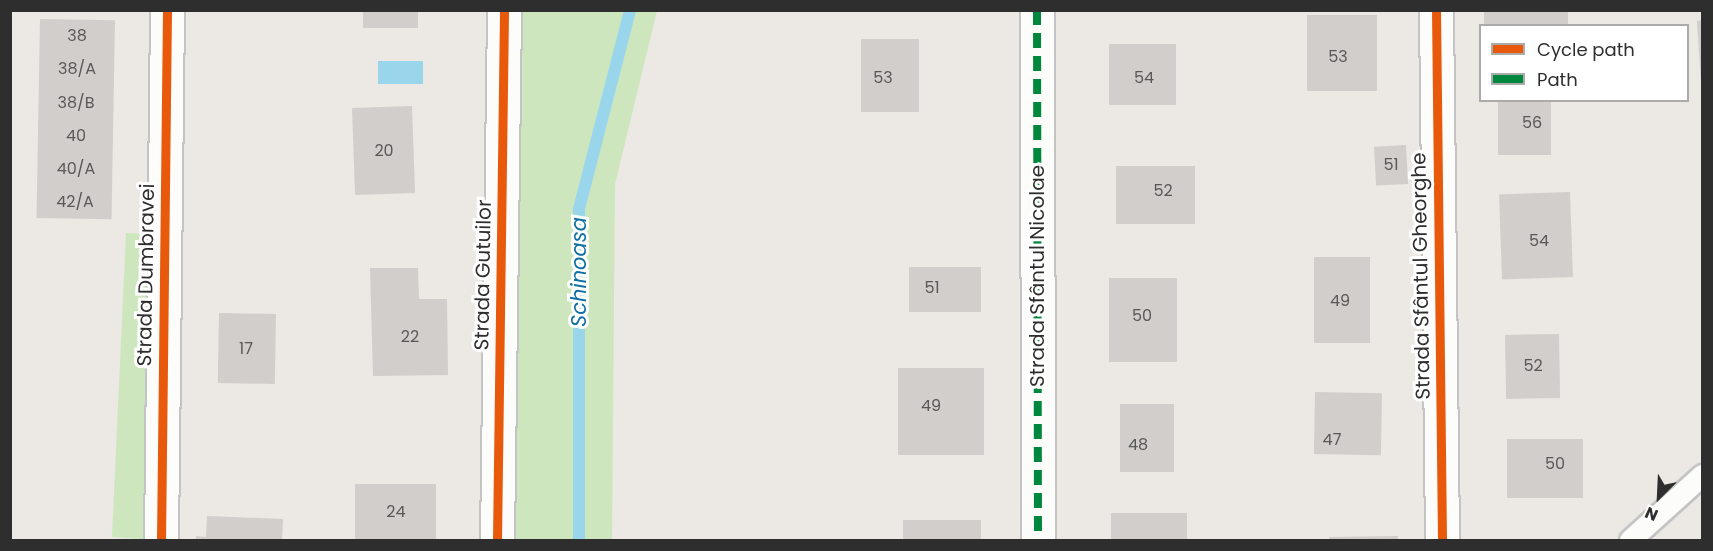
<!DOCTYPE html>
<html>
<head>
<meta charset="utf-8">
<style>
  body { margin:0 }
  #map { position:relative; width:1713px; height:551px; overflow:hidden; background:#ece8e4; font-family:Poppins,sans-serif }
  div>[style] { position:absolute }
  .green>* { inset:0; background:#cee6be }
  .water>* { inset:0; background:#99d6ec; transform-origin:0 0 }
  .stream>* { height:12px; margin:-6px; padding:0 6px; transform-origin:6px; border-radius:6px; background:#99d6ec }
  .building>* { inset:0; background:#d1cecb; transform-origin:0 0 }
  .roads { filter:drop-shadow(2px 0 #c5c4c5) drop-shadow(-2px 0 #c5c4c5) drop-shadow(0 2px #c5c4c5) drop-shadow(0 -2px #c5c4c5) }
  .lane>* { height:21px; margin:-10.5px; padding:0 10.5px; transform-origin:10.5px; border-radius:10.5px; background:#fcfcfb }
  .street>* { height:33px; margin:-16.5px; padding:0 16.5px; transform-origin:16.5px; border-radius:16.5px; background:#fcfcfb }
  .quiet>* { height:8px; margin-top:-4px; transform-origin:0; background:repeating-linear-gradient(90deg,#00873e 0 15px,transparent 0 23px) }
  .cycleway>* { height:9px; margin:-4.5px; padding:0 4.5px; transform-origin:4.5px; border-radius:4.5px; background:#e8590c }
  span { translate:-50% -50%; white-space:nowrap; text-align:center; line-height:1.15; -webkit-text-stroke:6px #fff; paint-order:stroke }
  .number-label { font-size:16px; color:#585857 }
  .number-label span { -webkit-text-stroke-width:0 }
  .street-label { font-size:20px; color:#2e2e2e }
  .water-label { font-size:21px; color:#0d6fa3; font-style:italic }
  .frame { position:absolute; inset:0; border:12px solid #2e2e2e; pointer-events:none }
  .legend { position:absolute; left:1479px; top:24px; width:210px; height:78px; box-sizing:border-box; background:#fff; border:2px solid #ababab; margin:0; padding:8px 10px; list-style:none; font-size:18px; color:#2e2e2e }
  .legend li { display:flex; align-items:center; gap:12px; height:30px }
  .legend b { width:30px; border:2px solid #ababab }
  .north { position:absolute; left:1629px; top:467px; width:60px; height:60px; -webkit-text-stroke:4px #fff; paint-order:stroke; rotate:204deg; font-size:16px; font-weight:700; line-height:24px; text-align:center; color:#2e2e2e }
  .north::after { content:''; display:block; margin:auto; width:21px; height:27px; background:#2e2e2e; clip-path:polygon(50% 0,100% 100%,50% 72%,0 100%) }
</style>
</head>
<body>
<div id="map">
  <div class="green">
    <i style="clip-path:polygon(521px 11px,657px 11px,615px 184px,612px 540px,512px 540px)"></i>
    <i style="clip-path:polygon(126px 233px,152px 234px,153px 540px,112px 537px)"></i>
  </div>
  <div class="water">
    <i style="left:378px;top:61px;width:45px;height:23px"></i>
  </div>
  <div class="stream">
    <i style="left:579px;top:540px;width:331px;rotate:-90deg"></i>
    <i style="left:579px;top:209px;width:205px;rotate:-75.6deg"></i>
  </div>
  <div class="building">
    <i style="left:363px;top:10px;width:55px;height:18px"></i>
    <i style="left:1484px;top:10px;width:84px;height:16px"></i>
    <i style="left:1307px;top:15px;width:70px;height:76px"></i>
    <i style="left:40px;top:19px;width:75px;height:199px;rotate:1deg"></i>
    <i style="clip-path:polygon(1702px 20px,1702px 83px,1701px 83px,1697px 21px)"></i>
    <i style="left:861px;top:39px;width:58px;height:73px"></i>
    <i style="left:1109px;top:44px;width:67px;height:61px"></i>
    <i style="left:1498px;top:100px;width:53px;height:55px"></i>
    <i style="left:412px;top:106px;width:87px;height:60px;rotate:88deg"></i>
    <i style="left:1406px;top:145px;width:39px;height:32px;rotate:87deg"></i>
    <i style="left:1116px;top:166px;width:79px;height:58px"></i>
    <i style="left:1570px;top:192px;width:85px;height:71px;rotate:88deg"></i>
    <i style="left:1314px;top:257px;width:56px;height:86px"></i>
    <i style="left:909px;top:267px;width:72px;height:45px"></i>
    <i style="clip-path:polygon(370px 268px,418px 268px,419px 299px,447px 299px,448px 375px,373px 376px)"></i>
    <i style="left:1109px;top:278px;width:68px;height:84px"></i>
    <i style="left:219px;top:313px;width:57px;height:70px;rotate:1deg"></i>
    <i style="left:1559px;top:334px;width:64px;height:54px;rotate:89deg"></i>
    <i style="left:898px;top:368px;width:86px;height:87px"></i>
    <i style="left:1315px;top:392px;width:67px;height:62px;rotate:1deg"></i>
    <i style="left:1120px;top:404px;width:54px;height:68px"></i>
    <i style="left:1583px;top:439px;width:59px;height:76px;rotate:90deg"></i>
    <i style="left:355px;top:484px;width:81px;height:56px"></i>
    <i style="left:1187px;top:513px;width:27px;height:76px;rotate:90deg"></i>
    <i style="clip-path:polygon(207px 516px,283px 519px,282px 540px,196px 540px,196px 536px,206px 537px)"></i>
    <i style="left:903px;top:520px;width:78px;height:20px"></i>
    <i style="clip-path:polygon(1398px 536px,1398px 540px,1329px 540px,1329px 537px)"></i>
  </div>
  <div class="roads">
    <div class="lane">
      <i style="left:1630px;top:540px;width:97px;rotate:-42.1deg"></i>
    </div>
    <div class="street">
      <i style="left:1037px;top:10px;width:530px;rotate:89.89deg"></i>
      <i style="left:1436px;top:10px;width:530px;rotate:89.35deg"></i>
      <i style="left:161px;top:540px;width:530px;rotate:-89.35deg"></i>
      <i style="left:497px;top:540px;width:530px;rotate:-89.24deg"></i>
    </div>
  </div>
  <div class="quiet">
    <i style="left:1037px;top:10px;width:530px;rotate:89.89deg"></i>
  </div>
  <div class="cycleway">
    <i style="left:1436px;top:10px;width:530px;rotate:89.35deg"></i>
    <i style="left:161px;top:540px;width:530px;rotate:-89.35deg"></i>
    <i style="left:497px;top:540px;width:530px;rotate:-89.24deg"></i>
  </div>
  <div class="number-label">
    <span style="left:77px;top:36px">38</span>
    <span style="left:1338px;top:57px">53</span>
    <span style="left:77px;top:69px">38/A</span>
    <span style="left:883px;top:78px">53</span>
    <span style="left:1144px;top:78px">54</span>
    <span style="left:76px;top:103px">38/B</span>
    <span style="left:1532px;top:123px">56</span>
    <span style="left:76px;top:136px">40</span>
    <span style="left:384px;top:151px">20</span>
    <span style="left:1391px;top:165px">51</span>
    <span style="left:76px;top:169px">40/A</span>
    <span style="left:1163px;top:191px">52</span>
    <span style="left:75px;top:202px">42/A</span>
    <span style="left:1539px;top:241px">54</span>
    <span style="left:932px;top:288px">51</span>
    <span style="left:1340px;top:301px">49</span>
    <span style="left:1142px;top:316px">50</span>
    <span style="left:410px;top:337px">22</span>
    <span style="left:246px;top:349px">17</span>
    <span style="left:1533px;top:366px">52</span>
    <span style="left:931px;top:406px">49</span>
    <span style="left:1332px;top:440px">47</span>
    <span style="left:1138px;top:445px">48</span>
    <span style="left:1555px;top:464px">50</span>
    <span style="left:396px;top:512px">24</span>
  </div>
  <div class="street-label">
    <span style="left:146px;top:275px;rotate:-89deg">Strada Dumbravei</span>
    <span style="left:483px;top:275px;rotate:-89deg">Strada Gutuilor</span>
    <span style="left:1037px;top:276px;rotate:-90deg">Strada Sfântul Nicolae</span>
    <span style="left:1421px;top:276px;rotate:-91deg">Strada Sfântul Gheorghe</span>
  </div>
  <div class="water-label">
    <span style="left:579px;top:272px;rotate:-90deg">Schinoasa</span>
  </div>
  <div class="frame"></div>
  <ul class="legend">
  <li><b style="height:8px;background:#e8590c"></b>Cycle path</li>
  <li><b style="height:8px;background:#00873e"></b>Path</li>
  </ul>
  <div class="north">N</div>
</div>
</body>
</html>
